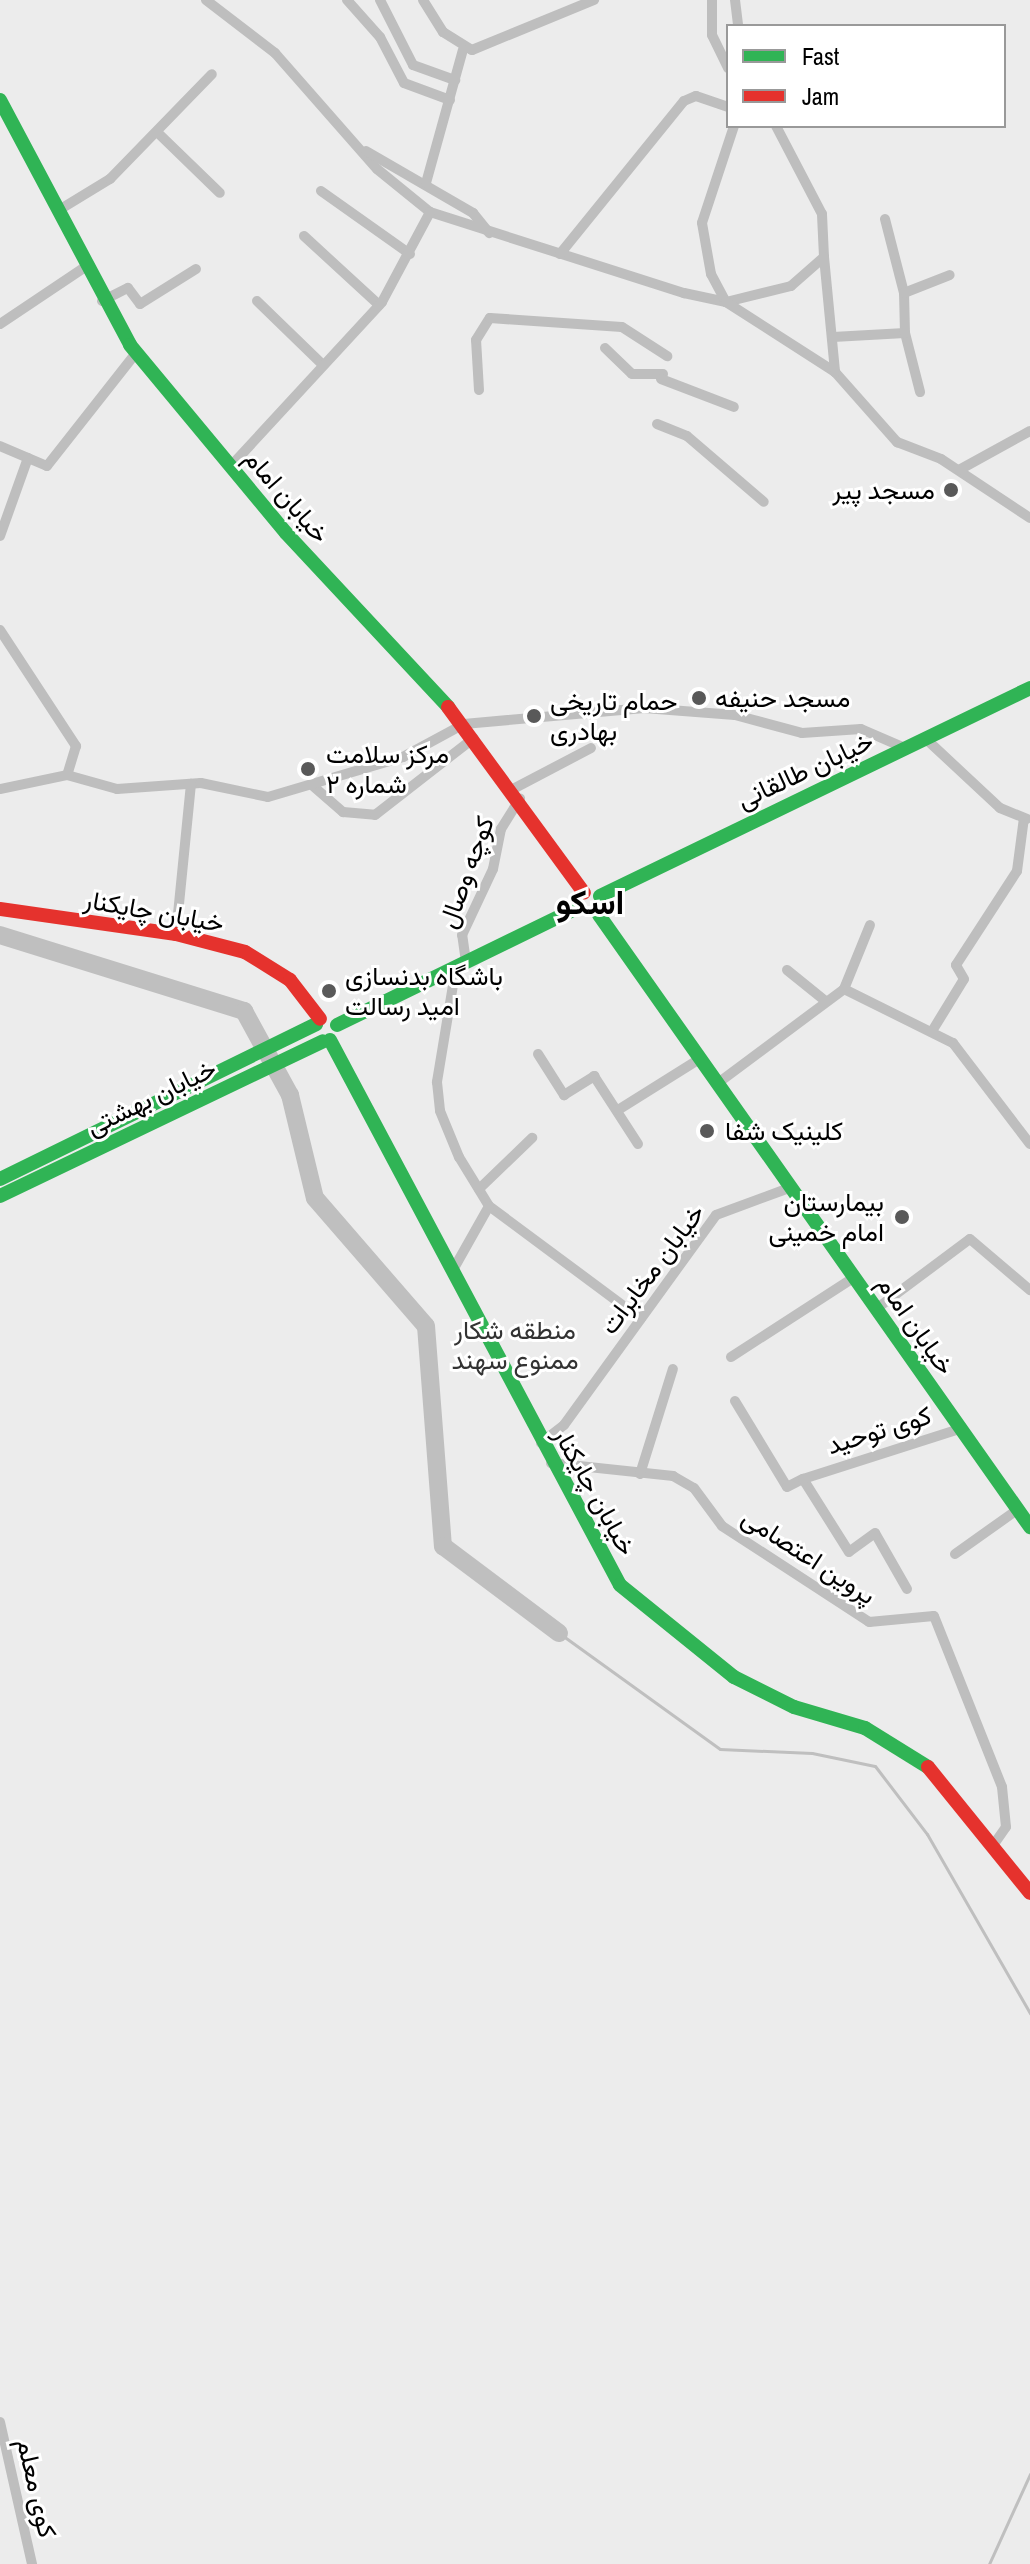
<!DOCTYPE html>
<html>
<head>
<meta charset="utf-8">
<style>
  body { margin:0 }
  #map { position:relative; width:1030px; height:2564px; overflow:hidden; background:#fff; font-family:"Archivo Narrow",Vazirmatn,sans-serif }
  div>[style] { position:absolute }
  .green>* { inset:0; background:#ececec }
  .stream>* { height:3px; margin:-1.5px; padding:0 1.5px; transform-origin:1.5px; border-radius:1.5px; background:#bfbfbf }
  .river>* { height:18px; margin:-9px; padding:0 9px; transform-origin:9px; border-radius:9px; background:#bfbfbf }
  .street>* { height:10px; margin:-5px; padding:0 5px; transform-origin:5px; border-radius:5px; background:#bebebe }
  .fast>* { height:14px; margin:-7px; padding:0 7px; transform-origin:7px; border-radius:7px; background:#30b455 }
  .jam>* { height:14px; margin:-7px; padding:0 7px; transform-origin:7px; border-radius:7px; background:#e5322d }
  .dots>* { width:22px; height:22px; translate:-50% -50%; box-sizing:border-box; border:4px solid #fff; border-radius:50% }
  span { translate:-50% -50%; white-space:nowrap; text-align:center; line-height:1.15; -webkit-text-stroke:6px #fff; paint-order:stroke }
  .poi-label { font-size:26px; color:#000 }
  .right { translate:-100% -50%; text-align:right }
  .left { translate:0 -50%; text-align:left }
  .street-label { font-size:26px; color:#000 }
  .park-label { font-size:26px; color:#333 }
  .district-label { font-size:34px; color:#000; font-weight:700 }
  .legend { position:absolute; left:726px; top:24px; width:280px; height:104px; box-sizing:border-box; background:#fff; border:2px solid #999; margin:0; padding:10px 14px; list-style:none; font-size:24px; color:#000 }
  .legend li { display:flex; align-items:center; gap:16px; height:40px }
  .legend b { width:40px; border:2px solid #999 }
</style>
</head>
<body>
<div id="map">
  <div class="green">
    <i style="clip-path:polygon(evenodd,0 0,1030px 0,1030px 2564px,0 2564px,0 0,728px 26px,1004px 26px,1004px 126px,728px 126px,728px 26px)"></i>
  </div>
  <div class="stream">
    <i style="left:559px;top:1633px;width:198px;rotate:35.8deg"></i>
    <i style="left:720px;top:1749px;width:92px;rotate:2.5deg"></i>
    <i style="left:812px;top:1753px;width:64px;rotate:11.7deg"></i>
    <i style="left:875px;top:1766px;width:86px;rotate:52.6deg"></i>
    <i style="left:927px;top:1834px;width:207px;rotate:60.1deg"></i>
    <i style="left:989px;top:2564px;width:99px;rotate:-65.5deg"></i>
  </div>
  <div class="river">
    <i style="left:0;top:935px;width:256px;rotate:17.3deg"></i>
    <i style="left:244px;top:1011px;width:96px;rotate:61.3deg"></i>
    <i style="left:290px;top:1095px;width:106px;rotate:76.4deg"></i>
    <i style="left:315px;top:1198px;width:169px;rotate:49.1deg"></i>
    <i style="left:426px;top:1326px;width:221px;rotate:85.6deg"></i>
    <i style="left:443px;top:1546px;width:145px;rotate:36.9deg"></i>
  </div>
  <div class="street">
    <i style="left:206px;top:0;width:87px;rotate:37.5deg"></i>
    <i style="left:275px;top:53px;width:154px;rotate:48.7deg"></i>
    <i style="left:377px;top:169px;width:68px;rotate:39.1deg"></i>
    <i style="left:430px;top:212px;width:267px;rotate:17.7deg"></i>
    <i style="left:684px;top:293px;width:43px;rotate:12.1deg"></i>
    <i style="left:726px;top:302px;width:67px;rotate:-13.8deg"></i>
    <i style="left:791px;top:286px;width:44px;rotate:-41.3deg"></i>
    <i style="left:824px;top:257px;width:43px;rotate:-92.7deg"></i>
    <i style="left:822px;top:214px;width:99px;rotate:-117.6deg"></i>
    <i style="left:347px;top:0;width:50px;rotate:48.3deg"></i>
    <i style="left:380px;top:37px;width:52px;rotate:62.4deg"></i>
    <i style="left:404px;top:83px;width:49px;rotate:20.3deg"></i>
    <i style="left:380px;top:0;width:73px;rotate:63.1deg"></i>
    <i style="left:413px;top:65px;width:45px;rotate:19.7deg"></i>
    <i style="left:423px;top:0;width:38px;rotate:58deg"></i>
    <i style="left:443px;top:32px;width:34px;rotate:32deg"></i>
    <i style="left:472px;top:50px;width:132px;rotate:-22.3deg"></i>
    <i style="left:712px;top:0;width:35px;rotate:90deg"></i>
    <i style="left:712px;top:35px;width:37px;rotate:64deg"></i>
    <i style="left:735px;top:0;width:26px;rotate:83deg"></i>
    <i style="left:734px;top:126px;width:102px;rotate:108.3deg"></i>
    <i style="left:702px;top:223px;width:52px;rotate:80deg"></i>
    <i style="left:711px;top:274px;width:32px;rotate:62deg"></i>
    <i style="left:726px;top:302px;width:130px;rotate:32.7deg"></i>
    <i style="left:835px;top:372px;width:94px;rotate:48.5deg"></i>
    <i style="left:897px;top:442px;width:47px;rotate:21.1deg"></i>
    <i style="left:941px;top:459px;width:107px;rotate:33.5deg"></i>
    <i style="left:158px;top:133px;width:86px;rotate:44.1deg"></i>
    <i style="left:366px;top:151px;width:124px;rotate:30.1deg"></i>
    <i style="left:473px;top:213px;width:26px;rotate:51deg"></i>
    <i style="left:426px;top:183px;width:138px;rotate:-74.5deg"></i>
    <i style="left:321px;top:191px;width:109px;rotate:35.3deg"></i>
    <i style="left:59px;top:210px;width:60px;rotate:-31.3deg"></i>
    <i style="left:110px;top:179px;width:146px;rotate:-45.8deg"></i>
    <i style="left:885px;top:219px;width:76px;rotate:75.6deg"></i>
    <i style="left:304px;top:236px;width:102px;rotate:42.6deg"></i>
    <i style="left:560px;top:254px;width:197px;rotate:-51deg"></i>
    <i style="left:684px;top:101px;width:13px;rotate:-23deg"></i>
    <i style="left:696px;top:96px;width:34px;rotate:19deg"></i>
    <i style="left:824px;top:257px;width:116px;rotate:84.5deg"></i>
    <i style="left:102px;top:301px;width:29px;rotate:-27deg"></i>
    <i style="left:128px;top:288px;width:20px;rotate:53deg"></i>
    <i style="left:140px;top:304px;width:66px;rotate:-32deg"></i>
    <i style="left:257px;top:301px;width:91px;rotate:44.1deg"></i>
    <i style="left:0;top:324px;width:102px;rotate:-33.8deg"></i>
    <i style="left:905px;top:333px;width:61px;rotate:75.7deg"></i>
    <i style="left:833px;top:337px;width:72px;rotate:-3.2deg"></i>
    <i style="left:905px;top:333px;width:40px;rotate:-91.4deg"></i>
    <i style="left:904px;top:293px;width:49px;rotate:-21.4deg"></i>
    <i style="left:605px;top:348px;width:37px;rotate:44deg"></i>
    <i style="left:632px;top:374px;width:31px"></i>
    <i style="left:661px;top:379px;width:78px;rotate:21deg"></i>
    <i style="left:479px;top:390px;width:50px;rotate:-93.4deg"></i>
    <i style="left:476px;top:340px;width:26px;rotate:-58deg"></i>
    <i style="left:490px;top:318px;width:132px;rotate:3.9deg"></i>
    <i style="left:622px;top:327px;width:54px;rotate:32.8deg"></i>
    <i style="left:657px;top:424px;width:32px;rotate:22deg"></i>
    <i style="left:687px;top:436px;width:101px;rotate:40.6deg"></i>
    <i style="left:0;top:446px;width:51px;rotate:23.1deg"></i>
    <i style="left:47px;top:466px;width:144px;rotate:-51.8deg"></i>
    <i style="left:230px;top:467px;width:224px;rotate:-47.3deg"></i>
    <i style="left:382px;top:302px;width:102px;rotate:-61.9deg"></i>
    <i style="left:959px;top:470px;width:81px;rotate:-28.8deg"></i>
    <i style="left:0;top:536px;width:83px;rotate:-70.3deg"></i>
    <i style="left:0;top:630px;width:139px;rotate:56.8deg"></i>
    <i style="left:76px;top:746px;width:30px;rotate:107deg"></i>
    <i style="left:926px;top:739px;width:101px;rotate:43deg"></i>
    <i style="left:1000px;top:808px;width:29px;rotate:22deg"></i>
    <i style="left:313px;top:786px;width:40px;rotate:41deg"></i>
    <i style="left:343px;top:812px;width:32px;rotate:5deg"></i>
    <i style="left:375px;top:815px;width:125px;rotate:-37.9deg"></i>
    <i style="left:0;top:789px;width:68px;rotate:-11.8deg"></i>
    <i style="left:67px;top:775px;width:52px;rotate:15.6deg"></i>
    <i style="left:117px;top:789px;width:84px;rotate:-4.1deg"></i>
    <i style="left:201px;top:783px;width:68px;rotate:11.8deg"></i>
    <i style="left:268px;top:797px;width:141px;rotate:-16.5deg"></i>
    <i style="left:403px;top:757px;width:69px;rotate:-28.4deg"></i>
    <i style="left:464px;top:724px;width:181px;rotate:-5.1deg"></i>
    <i style="left:644px;top:708px;width:91px;rotate:4.4deg"></i>
    <i style="left:735px;top:715px;width:69px;rotate:15deg"></i>
    <i style="left:802px;top:733px;width:59px;rotate:-3.9deg"></i>
    <i style="left:861px;top:729px;width:50px;rotate:23.5deg"></i>
    <i style="left:513px;top:789px;width:88px;rotate:-27.7deg"></i>
    <i style="left:176px;top:934px;width:151px;rotate:-84.3deg"></i>
    <i style="left:466px;top:962px;width:27px;rotate:-98deg"></i>
    <i style="left:462px;top:935px;width:73px;rotate:-64.8deg"></i>
    <i style="left:493px;top:869px;width:41px;rotate:-78.7deg"></i>
    <i style="left:501px;top:829px;width:36px;rotate:-58deg"></i>
    <i style="left:456px;top:967px;width:117px;rotate:99.4deg"></i>
    <i style="left:437px;top:1082px;width:29px;rotate:84deg"></i>
    <i style="left:440px;top:1111px;width:50px;rotate:67.6deg"></i>
    <i style="left:459px;top:1157px;width:57px;rotate:58.5deg"></i>
    <i style="left:489px;top:1206px;width:189px;rotate:36.6deg"></i>
    <i style="left:787px;top:970px;width:48px;rotate:39deg"></i>
    <i style="left:844px;top:989px;width:69px;rotate:-67.9deg"></i>
    <i style="left:934px;top:1028px;width:57px;rotate:-58.5deg"></i>
    <i style="left:964px;top:979px;width:16px;rotate:-120deg"></i>
    <i style="left:956px;top:965px;width:112px;rotate:-57deg"></i>
    <i style="left:1017px;top:871px;width:53px;rotate:-82.5deg"></i>
    <i style="left:538px;top:1054px;width:49px;rotate:57.6deg"></i>
    <i style="left:564px;top:1095px;width:36px;rotate:-32deg"></i>
    <i style="left:594px;top:1076px;width:81px;rotate:57.1deg"></i>
    <i style="left:718px;top:1083px;width:157px;rotate:-36.7deg"></i>
    <i style="left:844px;top:989px;width:122px;rotate:26.4deg"></i>
    <i style="left:953px;top:1043px;width:127px;rotate:52.7deg"></i>
    <i style="left:618px;top:1110px;width:98px;rotate:-32.1deg"></i>
    <i style="left:479px;top:1189px;width:74px;rotate:-43.9deg"></i>
    <i style="left:453px;top:1270px;width:73px;rotate:-60.6deg"></i>
    <i style="left:876px;top:1309px;width:117px;rotate:-36.7deg"></i>
    <i style="left:970px;top:1239px;width:79px;rotate:40.4deg"></i>
    <i style="left:731px;top:1357px;width:145px;rotate:-32.9deg"></i>
    <i style="left:735px;top:1401px;width:100px;rotate:58.8deg"></i>
    <i style="left:787px;top:1487px;width:18px;rotate:-27deg"></i>
    <i style="left:541px;top:1443px;width:29px;rotate:-38deg"></i>
    <i style="left:564px;top:1425px;width:259px;rotate:-54.1deg"></i>
    <i style="left:716px;top:1215px;width:78px;rotate:-20.3deg"></i>
    <i style="left:551px;top:1463px;width:123px;rotate:6.1deg"></i>
    <i style="left:673px;top:1476px;width:24px;rotate:30deg"></i>
    <i style="left:694px;top:1488px;width:47px;rotate:53.6deg"></i>
    <i style="left:722px;top:1526px;width:176px;rotate:33.1deg"></i>
    <i style="left:869px;top:1622px;width:65px;rotate:-5.3deg"></i>
    <i style="left:934px;top:1616px;width:184px;rotate:68.3deg"></i>
    <i style="left:1002px;top:1787px;width:40px;rotate:84.3deg"></i>
    <i style="left:1006px;top:1827px;width:21px;rotate:125deg"></i>
    <i style="left:640px;top:1474px;width:110px;rotate:-72.6deg"></i>
    <i style="left:955px;top:1554px;width:76px;rotate:-35.4deg"></i>
    <i style="left:907px;top:1589px;width:64px;rotate:-119.7deg"></i>
    <i style="left:875px;top:1533px;width:32px;rotate:144deg"></i>
    <i style="left:849px;top:1552px;width:86px;rotate:-122.2deg"></i>
    <i style="left:803px;top:1479px;width:165px;rotate:-17.7deg"></i>
    <i style="left:0;top:2422px;width:146px;rotate:77.3deg"></i>
  </div>
  <div class="fast">
    <i style="left:0;top:100px;width:277px;rotate:62deg"></i>
    <i style="left:130px;top:345px;width:244px;rotate:50.3deg"></i>
    <i style="left:286px;top:533px;width:238px;rotate:47deg"></i>
    <i style="left:600px;top:896px;width:478px;rotate:-25.8deg"></i>
    <i style="left:599px;top:915px;width:749px;rotate:54.84deg"></i>
    <i style="left:337px;top:1025px;width:267px;rotate:-26deg"></i>
    <i style="left:330px;top:1040px;width:617px;rotate:61.98deg"></i>
    <i style="left:620px;top:1585px;width:146px;rotate:38.9deg"></i>
    <i style="left:734px;top:1677px;width:67px;rotate:26.6deg"></i>
    <i style="left:794px;top:1707px;width:74px;rotate:16.5deg"></i>
    <i style="left:865px;top:1728px;width:74px;rotate:31.8deg"></i>
    <i style="left:0;top:1179px;width:352px;rotate:-26.1deg"></i>
    <i style="left:0;top:1196px;width:358px;rotate:-25.6deg"></i>
  </div>
  <div class="jam">
    <i style="left:448px;top:707px;width:230px;rotate:53.8deg"></i>
    <i style="left:0;top:909px;width:178px;rotate:8.1deg"></i>
    <i style="left:176px;top:934px;width:71px;rotate:14.6deg"></i>
    <i style="left:245px;top:952px;width:53px;rotate:31.9deg"></i>
    <i style="left:290px;top:980px;width:49px;rotate:52.4deg"></i>
    <i style="left:928px;top:1767px;width:162px;rotate:51deg"></i>
  </div>
  <div class="dots">
    <i style="left:951px;top:490px;background:#595959"></i>
    <i style="left:699px;top:698px;background:#595959"></i>
    <i style="left:534px;top:716px;background:#595959"></i>
    <i style="left:308px;top:769px;background:#595959"></i>
    <i style="left:329px;top:991px;background:#595959"></i>
    <i style="left:707px;top:1131px;background:#595959"></i>
    <i style="left:902px;top:1217px;background:#595959"></i>
  </div>
  <div class="poi-label">
    <span class="right" style="left:935px;top:490px">مسجد پیر</span>
    <span class="left" style="left:715px;top:698px">مسجد حنیفه</span>
    <span class="left" style="left:550px;top:716px">حمام تاریخی<br>بهادری</span>
    <span class="left" style="left:326px;top:769px">مرکز سلامت<br>شماره ۲</span>
    <span class="left" style="left:345px;top:991px">باشگاه بدنسازی<br>امید رسالت</span>
    <span class="left" style="left:725px;top:1131px">کلینیک شفا</span>
    <span class="right" style="left:884px;top:1217px">بیمارستان<br>امام خمینی</span>
  </div>
  <div class="street-label">
    <span style="left:287px;top:496px;rotate:49deg">خیابان امام</span>
    <span style="left:805px;top:770px;rotate:-25deg">خیابان طالقانی</span>
    <span style="left:466px;top:872px;rotate:-70deg">کوچه وصال</span>
    <span style="left:154px;top:911px;rotate:10deg">خیابان چایکنار</span>
    <span style="left:151px;top:1097px;rotate:-26deg">خیابان بهشتی</span>
    <span style="left:652px;top:1269px;rotate:-53deg">خیابان مخابرات</span>
    <span style="left:916px;top:1325px;rotate:55deg">خیابان امام</span>
    <span style="left:879px;top:1430px;rotate:-17deg">کوی توحید</span>
    <span style="left:595px;top:1491px;rotate:61deg">خیابان چایکنار</span>
    <span style="left:809px;top:1556px;rotate:33deg">پروین اعتصامی</span>
    <span style="left:37px;top:2488px;rotate:77deg">کوی معلم</span>
  </div>
  <div class="park-label">
    <span style="left:515px;top:1345px">منطقه شکار<br>ممنوع سهند</span>
  </div>
  <div class="district-label">
    <span style="left:590px;top:903px">اسکو</span>
  </div>
  <ul class="legend">
  <li><b style="height:10px;background:#30b455"></b>Fast</li>
  <li><b style="height:10px;background:#e5322d"></b>Jam</li>
  </ul>
</div>
</body>
</html>
